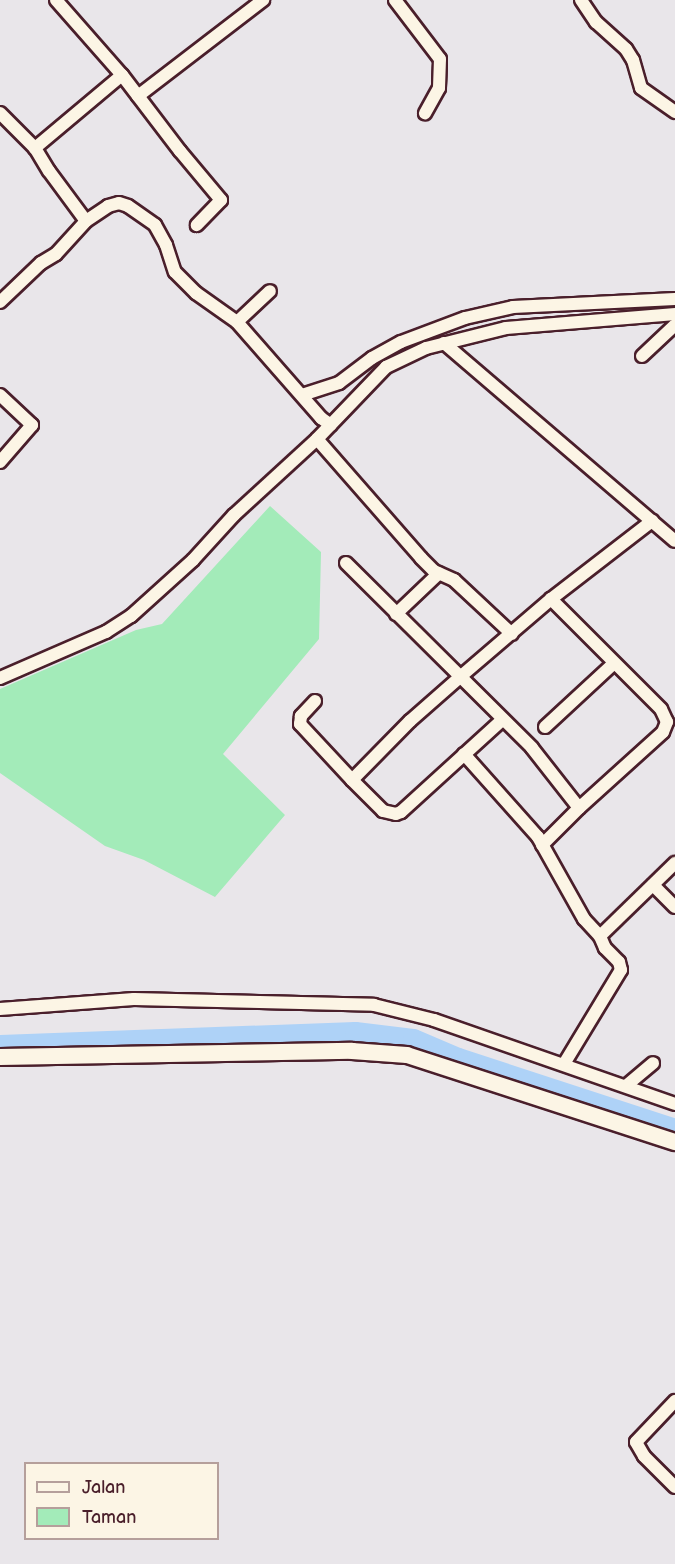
<!DOCTYPE html>
<html>
<head>
<meta charset="utf-8">
<style>
  body { margin:0 }
  #map { position:relative; width:675px; height:1564px; overflow:hidden; background:#e9e6ea; font-family:"Balsamiq Sans",sans-serif }
  div>[style] { position:absolute }
  .green>* { inset:0; background:#a3ebb9 }
  .river>* { height:21px; margin:-10.5px; padding:0 10.5px; transform-origin:10.5px; border-radius:10.5px; background:#aed2f7 }
  .roads { filter:drop-shadow(2px 0 #4a1f2b) drop-shadow(-2px 0 #4a1f2b) drop-shadow(0 2px #4a1f2b) drop-shadow(0 -2px #4a1f2b) }
  .street>* { height:12px; margin:-6px; padding:0 6px; transform-origin:6px; border-radius:6px; background:#fcf5e5 }
  .secondary>* { height:16px; margin:-8px; padding:0 8px; transform-origin:8px; border-radius:8px; background:#fcf5e5 }
  span { translate:-50% -50%; white-space:nowrap; text-align:center; line-height:1.15; -webkit-text-stroke:4.5px #fcf5e5; paint-order:stroke }
  .legend { position:absolute; left:24px; top:1462px; width:195px; height:78px; box-sizing:border-box; background:#fcf5e5; border:2px solid #b59f9b; margin:0; padding:8px 10px; list-style:none; font-size:18px; color:#4a1f2b }
  .legend li { display:flex; align-items:center; gap:12px; height:30px }
  .legend b { width:30px; border:2px solid #b59f9b }
</style>
</head>
<body>
<div id="map">
  <div class="green">
    <i style="clip-path:polygon(270px 506px,321px 552px,319px 639px,223px 754px,285px 815px,215px 897px,144px 860px,105px 846px,0 773px,0 689px,136px 630px,162px 624px)"></i>
  </div>
  <div class="river">
    <i style="left:0;top:1045px;width:355px;rotate:-2.1deg"></i>
    <i style="left:355px;top:1032px;width:58px;rotate:6.9deg"></i>
    <i style="left:413px;top:1039px;width:49px;rotate:22.9deg"></i>
    <i style="left:458px;top:1058px;width:228px;rotate:18.1deg"></i>
  </div>
  <div class="roads">
    <div class="street">
      <i style="left:56px;top:0;width:100px;rotate:48.7deg"></i>
      <i style="left:122px;top:75px;width:114px;rotate:140deg"></i>
      <i style="left:35px;top:148px;width:27px;rotate:59deg"></i>
      <i style="left:49px;top:171px;width:62px;rotate:53.5deg"></i>
      <i style="left:86px;top:221px;width:27px;rotate:-34deg"></i>
      <i style="left:108px;top:206px;width:11px;rotate:-15deg"></i>
      <i style="left:119px;top:203px;width:9px;rotate:18deg"></i>
      <i style="left:128px;top:206px;width:33px;rotate:35deg"></i>
      <i style="left:155px;top:225px;width:23px;rotate:61deg"></i>
      <i style="left:166px;top:245px;width:28px;rotate:72deg"></i>
      <i style="left:175px;top:272px;width:30px;rotate:45deg"></i>
      <i style="left:196px;top:293px;width:50px;rotate:35.3deg"></i>
      <i style="left:237px;top:322px;width:128px;rotate:48.8deg"></i>
      <i style="left:321px;top:418px;width:12px;rotate:35deg"></i>
      <i style="left:395px;top:0;width:74px;rotate:52.7deg"></i>
      <i style="left:440px;top:59px;width:29px;rotate:92deg"></i>
      <i style="left:439px;top:88px;width:29px;rotate:119deg"></i>
      <i style="left:581px;top:0;width:27px;rotate:56deg"></i>
      <i style="left:596px;top:22px;width:40px;rotate:42deg"></i>
      <i style="left:626px;top:49px;width:13px;rotate:58deg"></i>
      <i style="left:633px;top:60px;width:29px;rotate:74deg"></i>
      <i style="left:641px;top:88px;width:42px;rotate:35.2deg"></i>
      <i style="left:122px;top:75px;width:96px;rotate:52.7deg"></i>
      <i style="left:180px;top:151px;width:64px;rotate:50.1deg"></i>
      <i style="left:221px;top:200px;width:35px;rotate:134deg"></i>
      <i style="left:138px;top:96px;width:158px;rotate:-37.5deg"></i>
      <i style="left:0;top:113px;width:49px;rotate:45deg"></i>
      <i style="left:0;top:302px;width:57px;rotate:-43.6deg"></i>
      <i style="left:41px;top:263px;width:17px;rotate:-31deg"></i>
      <i style="left:56px;top:254px;width:45px;rotate:-47.7deg"></i>
      <i style="left:237px;top:322px;width:45px;rotate:-43.2deg"></i>
      <i style="left:444px;top:343px;width:304px;rotate:40.6deg"></i>
      <i style="left:642px;top:356px;width:45px;rotate:-43.2deg"></i>
      <i style="left:0;top:395px;width:44px;rotate:43.2deg"></i>
      <i style="left:32px;top:425px;width:49px;rotate:130.9deg"></i>
      <i style="left:302px;top:395px;width:39px;rotate:-18deg"></i>
      <i style="left:339px;top:383px;width:41px;rotate:-37.1deg"></i>
      <i style="left:372px;top:358px;width:33px;rotate:-29deg"></i>
      <i style="left:401px;top:342px;width:68px;rotate:-20.6deg"></i>
      <i style="left:465px;top:318px;width:49px;rotate:-12.9deg"></i>
      <i style="left:513px;top:307px;width:162px;rotate:-2.8deg"></i>
      <i style="left:317px;top:439px;width:158px;rotate:48.8deg"></i>
      <i style="left:421px;top:558px;width:18px;rotate:45deg"></i>
      <i style="left:434px;top:571px;width:22px;rotate:24deg"></i>
      <i style="left:454px;top:580px;width:79px;rotate:43deg"></i>
      <i style="left:346px;top:563px;width:262px;rotate:44.8deg"></i>
      <i style="left:532px;top:748px;width:76px;rotate:51.9deg"></i>
      <i style="left:579px;top:808px;width:113px;rotate:-42.1deg"></i>
      <i style="left:663px;top:732px;width:11px;rotate:-68deg"></i>
      <i style="left:667px;top:722px;width:14px;rotate:-115deg"></i>
      <i style="left:661px;top:709px;width:156px;rotate:-135deg"></i>
      <i style="left:396px;top:614px;width:59px;rotate:-43.6deg"></i>
      <i style="left:0;top:678px;width:116px;rotate:-23.5deg"></i>
      <i style="left:106px;top:632px;width:30px;rotate:-33deg"></i>
      <i style="left:131px;top:616px;width:84px;rotate:-42.1deg"></i>
      <i style="left:193px;top:560px;width:61px;rotate:-47.7deg"></i>
      <i style="left:234px;top:515px;width:113px;rotate:-42.5deg"></i>
      <i style="left:317px;top:439px;width:100px;rotate:-46.2deg"></i>
      <i style="left:386px;top:367px;width:44px;rotate:-25.4deg"></i>
      <i style="left:426px;top:348px;width:82px;rotate:-14deg"></i>
      <i style="left:506px;top:328px;width:170px;rotate:-4.7deg"></i>
      <i style="left:315px;top:701px;width:21px;rotate:133deg"></i>
      <i style="left:301px;top:716px;width:8px;rotate:97deg"></i>
      <i style="left:300px;top:724px;width:76px;rotate:47.1deg"></i>
      <i style="left:352px;top:780px;width:83px;rotate:-45.5deg"></i>
      <i style="left:410px;top:721px;width:67px;rotate:-41.3deg"></i>
      <i style="left:460px;top:677px;width:120px;rotate:-40.6deg"></i>
      <i style="left:551px;top:599px;width:128px;rotate:-37.7deg"></i>
      <i style="left:545px;top:727px;width:93px;rotate:-42.8deg"></i>
      <i style="left:464px;top:754px;width:111px;rotate:48.3deg"></i>
      <i style="left:538px;top:837px;width:94px;rotate:60.7deg"></i>
      <i style="left:584px;top:919px;width:23px;rotate:47deg"></i>
      <i style="left:352px;top:780px;width:44px;rotate:45deg"></i>
      <i style="left:383px;top:811px;width:13px;rotate:13deg"></i>
      <i style="left:396px;top:814px;width:5px;rotate:-22deg"></i>
      <i style="left:401px;top:812px;width:137px;rotate:-42.3deg"></i>
      <i style="left:542px;top:845px;width:52px;rotate:-45deg"></i>
      <i style="left:653px;top:885px;width:31px;rotate:45deg"></i>
      <i style="left:0;top:1009px;width:134px;rotate:-4.3deg"></i>
      <i style="left:134px;top:999px;width:240px;rotate:1.4deg"></i>
      <i style="left:374px;top:1005px;width:62px;rotate:14deg"></i>
      <i style="left:434px;top:1020px;width:255px;rotate:19.2deg"></i>
      <i style="left:564px;top:1064px;width:110px;rotate:-58.8deg"></i>
      <i style="left:621px;top:970px;width:8px;rotate:-104deg"></i>
      <i style="left:619px;top:962px;width:20px;rotate:-135deg"></i>
      <i style="left:605px;top:948px;width:13px;rotate:-113deg"></i>
      <i style="left:600px;top:936px;width:105px;rotate:-44.2deg"></i>
      <i style="left:627px;top:1085px;width:34px;rotate:-40deg"></i>
      <i style="left:675px;top:1487px;width:44px;rotate:-135deg"></i>
      <i style="left:644px;top:1456px;width:16px;rotate:-120deg"></i>
      <i style="left:636px;top:1442px;width:57px;rotate:-46.4deg"></i>
    </div>
    <div class="secondary">
      <i style="left:0;top:1057px;width:352px;rotate:-1deg"></i>
      <i style="left:352px;top:1051px;width:55px;rotate:4.2deg"></i>
      <i style="left:407px;top:1055px;width:282px;rotate:18deg"></i>
    </div>
  </div>
  <ul class="legend">
  <li><b style="height:8px;background:#fcf5e5"></b>Jalan</li>
  <li><b style="height:16px;background:#a3ebb9"></b>Taman</li>
  </ul>
</div>
</body>
</html>
